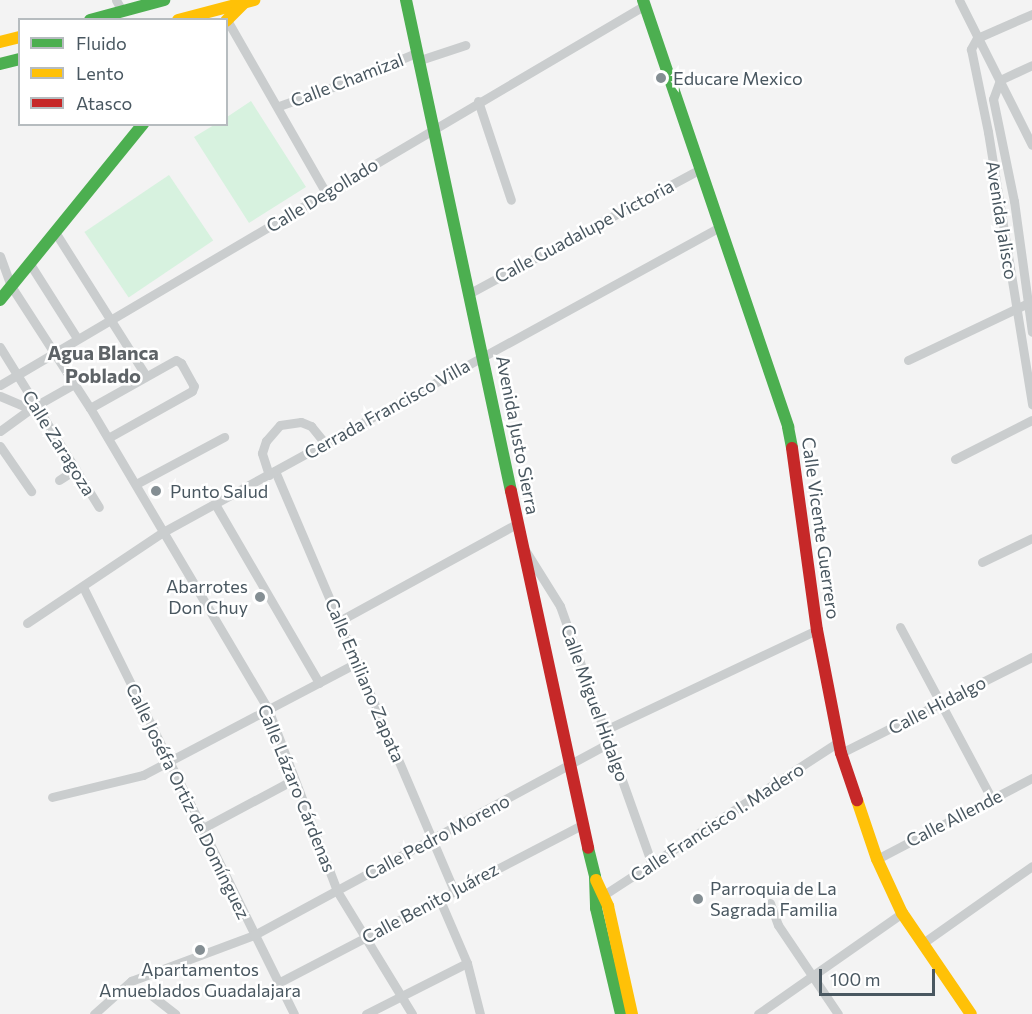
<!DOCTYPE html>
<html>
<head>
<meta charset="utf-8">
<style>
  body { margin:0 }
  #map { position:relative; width:1032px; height:1014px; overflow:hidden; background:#f3f3f3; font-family:Commissioner,sans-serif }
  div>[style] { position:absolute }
  .green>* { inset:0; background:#d7f2df; transform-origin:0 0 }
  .street>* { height:9px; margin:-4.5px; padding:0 4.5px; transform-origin:4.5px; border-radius:4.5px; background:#cacdce }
  .fast>* { height:12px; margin:-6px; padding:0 6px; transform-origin:6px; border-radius:6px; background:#4caf50 }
  .slow>* { height:12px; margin:-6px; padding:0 6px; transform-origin:6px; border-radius:6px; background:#ffc107 }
  .jam>* { height:12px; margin:-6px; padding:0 6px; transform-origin:6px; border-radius:6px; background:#c62828 }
  .dots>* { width:16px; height:16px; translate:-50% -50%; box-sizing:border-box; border:3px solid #fff; border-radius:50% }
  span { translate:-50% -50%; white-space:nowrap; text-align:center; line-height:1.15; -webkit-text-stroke:5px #fff; paint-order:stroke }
  .poi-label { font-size:18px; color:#495760 }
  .left { translate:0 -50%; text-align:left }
  .right { translate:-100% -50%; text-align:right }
  .street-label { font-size:18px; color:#495760 }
  .neighbourhood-label { font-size:20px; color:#5e6367; font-weight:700 }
  .legend { position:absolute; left:18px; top:18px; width:210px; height:108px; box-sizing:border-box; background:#fff; border:2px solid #b6bcbf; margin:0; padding:8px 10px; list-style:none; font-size:18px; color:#495760 }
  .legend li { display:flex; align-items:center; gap:12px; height:30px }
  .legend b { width:30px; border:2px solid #b6bcbf }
  .scale { position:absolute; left:819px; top:969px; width:116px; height:27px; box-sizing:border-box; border:3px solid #495760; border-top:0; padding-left:8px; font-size:18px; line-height:21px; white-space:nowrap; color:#495760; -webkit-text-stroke:4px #fff; paint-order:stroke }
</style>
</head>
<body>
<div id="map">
  <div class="green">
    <i style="clip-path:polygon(251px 101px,306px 187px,249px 223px,194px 137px,214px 125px,226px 124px,227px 117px)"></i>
    <i style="left:169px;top:175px;width:79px;height:102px;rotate:56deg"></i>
  </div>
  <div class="street">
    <i style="left:116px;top:0;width:13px;rotate:61deg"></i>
    <i style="left:959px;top:0;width:162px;rotate:63.3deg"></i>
    <i style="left:1032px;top:14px;width:60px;rotate:156.4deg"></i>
    <i style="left:977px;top:38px;width:13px;rotate:119deg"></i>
    <i style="left:971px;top:49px;width:85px;rotate:78.4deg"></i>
    <i style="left:988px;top:132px;width:276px;rotate:80.8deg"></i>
    <i style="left:227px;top:20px;width:199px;rotate:60.2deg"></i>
    <i style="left:417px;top:61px;width:51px;rotate:-18.4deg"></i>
    <i style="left:1000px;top:80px;width:20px;rotate:110deg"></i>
    <i style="left:993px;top:99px;width:104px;rotate:78.4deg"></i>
    <i style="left:1014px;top:201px;width:132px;rotate:82.2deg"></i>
    <i style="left:1000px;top:80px;width:35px;rotate:-25deg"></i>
    <i style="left:478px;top:101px;width:104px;rotate:71.6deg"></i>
    <i style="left:279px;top:106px;width:77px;rotate:-19.6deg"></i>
    <i style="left:352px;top:80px;width:69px;rotate:-22.9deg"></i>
    <i style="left:55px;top:232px;width:170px;rotate:57.7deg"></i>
    <i style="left:0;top:256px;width:32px;rotate:70deg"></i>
    <i style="left:11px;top:286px;width:145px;rotate:57.1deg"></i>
    <i style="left:90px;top:408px;width:350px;rotate:59.4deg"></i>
    <i style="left:268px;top:709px;width:195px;rotate:69.2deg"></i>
    <i style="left:337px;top:891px;width:144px;rotate:58.6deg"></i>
    <i style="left:30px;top:264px;width:88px;rotate:57.6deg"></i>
    <i style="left:470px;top:293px;width:259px;rotate:-28.3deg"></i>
    <i style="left:0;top:347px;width:188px;rotate:58.3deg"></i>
    <i style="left:908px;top:360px;width:137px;rotate:-25.4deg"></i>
    <i style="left:0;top:385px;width:749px;rotate:-30.5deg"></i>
    <i style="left:0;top:396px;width:33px;rotate:23deg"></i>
    <i style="left:90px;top:408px;width:98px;rotate:-29.2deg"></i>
    <i style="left:176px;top:360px;width:6px;rotate:31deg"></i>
    <i style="left:181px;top:363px;width:26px;rotate:61deg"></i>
    <i style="left:194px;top:386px;width:5px;rotate:112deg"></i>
    <i style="left:192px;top:391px;width:96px;rotate:150.8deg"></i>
    <i style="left:0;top:431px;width:37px;rotate:-36deg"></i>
    <i style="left:30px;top:409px;width:51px;rotate:-29.6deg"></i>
    <i style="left:0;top:446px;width:55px;rotate:55.4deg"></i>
    <i style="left:955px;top:459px;width:86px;rotate:-26.9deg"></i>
    <i style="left:275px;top:471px;width:456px;rotate:66.9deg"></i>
    <i style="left:269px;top:475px;width:23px;rotate:-108deg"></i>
    <i style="left:262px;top:453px;width:13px;rotate:-72deg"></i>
    <i style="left:266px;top:441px;width:21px;rotate:-49deg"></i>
    <i style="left:280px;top:425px;width:21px;rotate:-8deg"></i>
    <i style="left:301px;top:422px;width:11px;rotate:22deg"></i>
    <i style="left:311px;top:426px;width:22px;rotate:51deg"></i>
    <i style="left:59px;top:480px;width:20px;rotate:-33deg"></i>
    <i style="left:136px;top:484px;width:100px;rotate:-28.1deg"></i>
    <i style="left:215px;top:504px;width:207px;rotate:59.8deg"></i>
    <i style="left:525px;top:550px;width:66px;rotate:58deg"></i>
    <i style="left:560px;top:606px;width:274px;rotate:70.4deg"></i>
    <i style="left:982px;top:562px;width:55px;rotate:-25.6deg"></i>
    <i style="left:83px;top:587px;width:476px;rotate:63.7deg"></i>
    <i style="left:341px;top:620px;width:202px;rotate:-28.7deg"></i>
    <i style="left:27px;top:623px;width:164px;rotate:-33.8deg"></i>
    <i style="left:163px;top:532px;width:633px;rotate:-28.71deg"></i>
    <i style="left:900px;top:627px;width:195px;rotate:61.9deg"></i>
    <i style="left:605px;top:730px;width:234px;rotate:-25.3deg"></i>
    <i style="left:841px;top:753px;width:214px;rotate:-26.7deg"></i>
    <i style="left:52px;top:797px;width:94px;rotate:-13.6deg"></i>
    <i style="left:143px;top:775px;width:243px;rotate:-27.7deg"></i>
    <i style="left:203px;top:828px;width:102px;rotate:-28.1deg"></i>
    <i style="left:877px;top:859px;width:175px;rotate:-27.6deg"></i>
    <i style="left:439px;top:898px;width:71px;rotate:66.7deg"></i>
    <i style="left:467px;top:963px;width:53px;rotate:75.7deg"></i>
    <i style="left:599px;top:898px;width:285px;rotate:-33.1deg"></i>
    <i style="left:770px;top:903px;width:23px;rotate:70deg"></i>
    <i style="left:778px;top:925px;width:107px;rotate:56deg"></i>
    <i style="left:923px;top:943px;width:133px;rotate:-35.2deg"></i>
    <i style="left:278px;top:983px;width:344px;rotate:-27.5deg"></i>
    <i style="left:151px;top:995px;width:31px;rotate:38deg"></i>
    <i style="left:94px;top:1014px;width:50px;rotate:-41.7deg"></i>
    <i style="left:131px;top:981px;width:131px;rotate:-20.5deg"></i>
    <i style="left:254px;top:935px;width:404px;rotate:-28.4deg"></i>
    <i style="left:366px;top:1014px;width:113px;rotate:-26.8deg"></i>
    <i style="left:758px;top:1014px;width:176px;rotate:-35deg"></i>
  </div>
  <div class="fast">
    <i style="left:406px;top:0;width:502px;rotate:77.93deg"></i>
    <i style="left:643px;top:0;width:451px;rotate:71.2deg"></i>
    <i style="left:788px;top:427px;width:21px;rotate:79deg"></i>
    <i style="left:90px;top:20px;width:77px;rotate:-15.1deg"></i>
    <i style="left:0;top:64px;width:21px;rotate:-14deg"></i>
    <i style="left:0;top:300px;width:227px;rotate:-50.9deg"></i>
    <i style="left:588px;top:848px;width:30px;rotate:76deg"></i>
    <i style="left:595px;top:877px;width:31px;rotate:88deg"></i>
    <i style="left:596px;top:908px;width:109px;rotate:76.7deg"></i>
  </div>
  <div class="slow">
    <i style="left:178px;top:20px;width:79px;rotate:-14.7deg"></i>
    <i style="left:226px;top:21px;width:25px;rotate:-45deg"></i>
    <i style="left:0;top:42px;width:21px;rotate:-14deg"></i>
    <i style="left:857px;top:800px;width:62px;rotate:71.3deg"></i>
    <i style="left:877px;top:859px;width:60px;rotate:65.2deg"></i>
    <i style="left:902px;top:913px;width:122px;rotate:55.7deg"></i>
    <i style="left:596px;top:880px;width:29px;rotate:65deg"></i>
    <i style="left:608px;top:906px;width:111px;rotate:77.5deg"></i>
  </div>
  <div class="jam">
    <i style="left:792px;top:448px;width:184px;rotate:82.2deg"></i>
    <i style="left:817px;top:630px;width:125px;rotate:79deg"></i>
    <i style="left:841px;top:753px;width:50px;rotate:71.2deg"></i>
    <i style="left:511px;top:491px;width:365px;rotate:77.8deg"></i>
  </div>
  <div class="dots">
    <i style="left:661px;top:78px;background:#848e93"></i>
    <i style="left:156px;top:491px;background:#848e93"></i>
    <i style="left:260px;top:597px;background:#848e93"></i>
    <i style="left:698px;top:899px;background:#848e93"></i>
    <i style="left:200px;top:950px;background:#848e93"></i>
  </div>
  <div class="poi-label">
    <span class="left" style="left:673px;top:78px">Educare Mexico</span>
    <span class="left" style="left:170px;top:491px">Punto Salud</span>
    <span class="right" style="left:248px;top:597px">Abarrotes<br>Don Chuy</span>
    <span class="left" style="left:710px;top:899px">Parroquia de La<br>Sagrada Familia</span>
    <span style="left:200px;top:980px">Apartamentos<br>Amueblados Guadalajara</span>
  </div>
  <div class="street-label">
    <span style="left:347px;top:80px;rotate:-21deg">Calle Chamizal</span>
    <span style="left:322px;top:195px;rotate:-31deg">Calle Degollado</span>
    <span style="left:1002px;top:220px;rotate:81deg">Avenida Jalisco</span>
    <span style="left:584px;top:231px;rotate:-28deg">Calle Guadalupe Victoria</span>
    <span style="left:387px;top:409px;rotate:-29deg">Cerrada Francisco Villa</span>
    <span style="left:518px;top:435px;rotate:79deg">Avenida Justo Sierra</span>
    <span style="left:59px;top:443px;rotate:58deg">Calle Zaragoza</span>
    <span style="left:821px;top:528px;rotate:82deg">Calle Vicente Guerrero</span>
    <span style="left:365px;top:680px;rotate:67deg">Calle Emiliano Zapata</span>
    <span style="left:595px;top:703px;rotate:70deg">Calle Miguel Hidalgo</span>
    <span style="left:937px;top:705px;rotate:-27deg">Calle Hidalgo</span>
    <span style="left:297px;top:788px;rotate:68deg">Calle Lázaro Cárdenas</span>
    <span style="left:188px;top:801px;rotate:64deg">Calle Joséfa Ortiz de Domínguez</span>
    <span style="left:954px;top:818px;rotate:-27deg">Calle Allende</span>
    <span style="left:717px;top:822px;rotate:-33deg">Calle Francisco I. Madero</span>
    <span style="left:437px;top:837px;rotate:-28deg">Calle Pedro Moreno</span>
    <span style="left:430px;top:903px;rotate:-28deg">Calle Benito Juárez</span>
  </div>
  <div class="neighbourhood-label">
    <span style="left:103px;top:364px">Agua Blanca<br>Poblado</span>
  </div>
  <ul class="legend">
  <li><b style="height:8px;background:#4caf50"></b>Fluido</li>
  <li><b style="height:8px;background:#ffc107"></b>Lento</li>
  <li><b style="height:8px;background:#c62828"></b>Atasco</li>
  </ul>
  <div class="scale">100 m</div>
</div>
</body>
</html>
